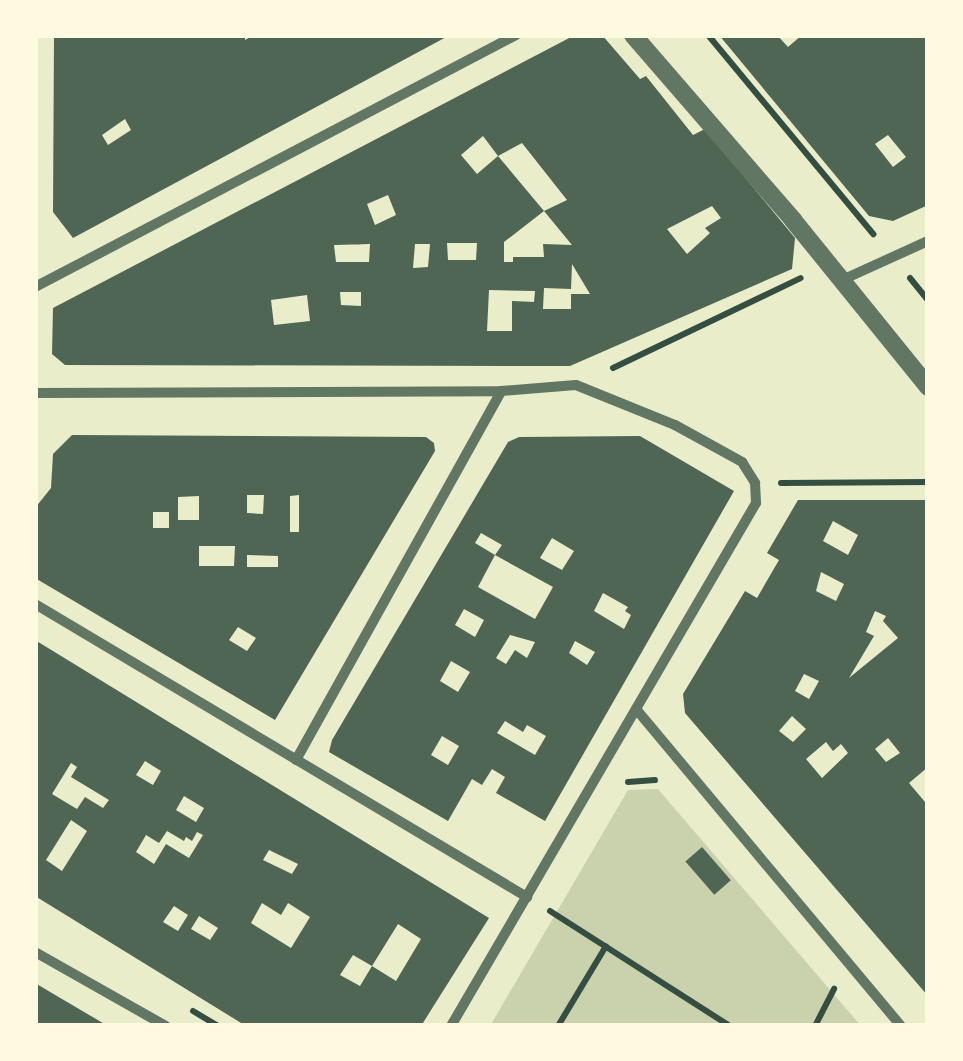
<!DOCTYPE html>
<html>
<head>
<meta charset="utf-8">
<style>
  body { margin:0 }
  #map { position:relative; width:963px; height:1061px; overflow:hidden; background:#e9edc9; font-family:Overpass,sans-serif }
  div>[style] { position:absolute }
  .green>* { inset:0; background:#cad2ad }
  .building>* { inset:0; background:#4f6655; transform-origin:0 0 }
  .path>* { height:6px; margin:-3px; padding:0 3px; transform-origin:3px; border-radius:3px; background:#344e41 }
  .minor>* { height:10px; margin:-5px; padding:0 5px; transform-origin:5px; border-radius:5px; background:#617663 }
  .tertiary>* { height:18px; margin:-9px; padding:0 9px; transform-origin:9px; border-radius:9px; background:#617663 }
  span { translate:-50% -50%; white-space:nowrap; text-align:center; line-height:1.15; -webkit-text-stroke:8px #fefae0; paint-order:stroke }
  .frame { position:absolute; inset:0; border:38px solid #fefae0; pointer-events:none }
</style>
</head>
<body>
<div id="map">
  <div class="green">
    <i style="clip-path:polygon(658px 789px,861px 1026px,490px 1026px,628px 790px)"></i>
  </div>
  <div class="building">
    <i style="clip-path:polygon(evenodd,54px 35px,245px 35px,245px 40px,254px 35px,450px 35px,73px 238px,53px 212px,54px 35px,125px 119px,131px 130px,108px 145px,102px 135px,125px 119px)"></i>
    <i style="clip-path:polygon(evenodd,575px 35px,602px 35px,640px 79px,646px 76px,693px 135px,705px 129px,795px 238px,792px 269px,570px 366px,65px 365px,52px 354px,53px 308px,575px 35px,483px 136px,498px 156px,522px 143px,567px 200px,544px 211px,498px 156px,477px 174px,461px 155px,483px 136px,575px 35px,388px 195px,396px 215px,375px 225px,367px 204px,388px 195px,575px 35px,712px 206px,721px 218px,705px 228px,710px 233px,687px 254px,667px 229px,712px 206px,575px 35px,544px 211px,572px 245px,543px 244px,544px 257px,513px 257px,513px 262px,504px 262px,504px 242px,544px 211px,575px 35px,447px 243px,477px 243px,476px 260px,448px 260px,447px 243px,575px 35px,370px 244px,369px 262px,336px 262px,334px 245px,370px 244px,575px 35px,415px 244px,430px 244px,428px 267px,413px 268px,415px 244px,575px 35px,572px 264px,590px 294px,571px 294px,571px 309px,543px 309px,544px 288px,571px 289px,572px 264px,575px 35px,489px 290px,535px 291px,534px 302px,512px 301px,512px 331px,487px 331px,489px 290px,575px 35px,340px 292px,361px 292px,361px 306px,341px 305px,340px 292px,575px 35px,307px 295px,310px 321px,274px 325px,271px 300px,307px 295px)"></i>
    <i style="clip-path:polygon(evenodd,719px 35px,777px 35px,788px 47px,802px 35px,928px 35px,928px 205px,893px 221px,869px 216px,719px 35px,888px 135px,906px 157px,893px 167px,875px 144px,888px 135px)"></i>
    <i style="clip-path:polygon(evenodd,72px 435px,426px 437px,434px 443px,435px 451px,275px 720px,35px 578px,35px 508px,51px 488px,53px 454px,72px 435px,247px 495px,264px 495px,263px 514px,247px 513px,247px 495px,72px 435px,299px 495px,299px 532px,290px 532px,290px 496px,299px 495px,72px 435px,199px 496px,199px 520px,178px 520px,178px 497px,199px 496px,72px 435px,153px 512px,169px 512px,169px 528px,153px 528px,153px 512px,72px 435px,199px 546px,235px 546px,234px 566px,199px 566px,199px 546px,72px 435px,247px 555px,278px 556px,278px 567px,247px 567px,247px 555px,72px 435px,238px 627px,256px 638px,247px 651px,229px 640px,238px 627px)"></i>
    <i style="clip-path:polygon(evenodd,640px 436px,734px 491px,545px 821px,496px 793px,505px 777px,492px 769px,482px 785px,472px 779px,448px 821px,329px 752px,332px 740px,508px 442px,519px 437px,640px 436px,481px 533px,502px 545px,495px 555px,553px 587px,535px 619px,478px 587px,495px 555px,475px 543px,481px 533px,640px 436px,552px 538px,574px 551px,562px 570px,540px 558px,552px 538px,640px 436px,603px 593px,628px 607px,625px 611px,631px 615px,624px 629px,594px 611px,603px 593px,640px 436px,464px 609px,484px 620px,475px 637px,455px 625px,464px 609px,640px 436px,510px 635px,535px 642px,527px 658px,515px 650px,506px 664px,496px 658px,510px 635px,640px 436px,575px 641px,595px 652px,587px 665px,569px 653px,575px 641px,640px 436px,451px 661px,470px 672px,458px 692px,440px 681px,451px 661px,640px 436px,505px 721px,523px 732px,527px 725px,546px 736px,535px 755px,497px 733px,505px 721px,640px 436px,442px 736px,459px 746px,448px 765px,431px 755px,442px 736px)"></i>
    <i style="clip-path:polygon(evenodd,798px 500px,928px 500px,928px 767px,909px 783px,925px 802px,928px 799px,928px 996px,685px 713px,683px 694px,745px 591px,757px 598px,779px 560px,767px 553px,798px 500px,833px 521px,858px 535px,848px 555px,823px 541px,833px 521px,798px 500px,821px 572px,844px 584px,836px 601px,816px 591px,821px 572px,798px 500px,875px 611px,886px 616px,883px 621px,898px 638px,849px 678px,874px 636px,866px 632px,875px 611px,798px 500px,804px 674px,819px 681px,809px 699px,795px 691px,804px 674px,798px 500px,792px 716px,806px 729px,793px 742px,779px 731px,792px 716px,798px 500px,888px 738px,900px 753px,886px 762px,875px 749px,888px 738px,798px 500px,826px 742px,833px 751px,841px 744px,848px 753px,822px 778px,806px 759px,826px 742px)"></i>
    <i style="clip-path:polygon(evenodd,35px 640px,489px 918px,421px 1026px,246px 1026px,35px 896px,35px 640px,145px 761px,161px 771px,153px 785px,136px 775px,145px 761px,35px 640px,71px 763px,77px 767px,71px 777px,109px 800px,103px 808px,85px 797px,77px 809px,52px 794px,71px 763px,35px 640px,184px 796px,204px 808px,196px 822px,176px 810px,184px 796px,35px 640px,71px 820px,87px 831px,62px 871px,46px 860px,71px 820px,35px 640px,167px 831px,184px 841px,186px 837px,192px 841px,197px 832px,203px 835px,189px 858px,166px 844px,154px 864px,136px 852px,146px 835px,159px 843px,167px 831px,35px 640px,269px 850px,298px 864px,292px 874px,263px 860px,269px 850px,35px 640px,262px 903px,281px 915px,288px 903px,310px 917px,291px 948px,251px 923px,262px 903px,35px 640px,174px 906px,188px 915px,178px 931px,163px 922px,174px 906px,35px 640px,199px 916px,218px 928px,210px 940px,191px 929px,199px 916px,35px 640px,398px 924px,421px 939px,396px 981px,372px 966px,398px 924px,35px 640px,353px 955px,372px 966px,360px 986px,340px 975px,353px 955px)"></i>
    <i style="left:702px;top:847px;width:44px;height:22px;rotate:49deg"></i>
    <i style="clip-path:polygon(35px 983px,62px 999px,108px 1026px,35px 1026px)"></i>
  </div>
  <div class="path">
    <i style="left:708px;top:35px;width:259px;rotate:50.3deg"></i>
    <i style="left:910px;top:278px;width:28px;rotate:51deg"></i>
    <i style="left:613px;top:368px;width:208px;rotate:-25.6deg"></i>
    <i style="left:781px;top:483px;width:147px;rotate:-0.4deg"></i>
    <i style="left:628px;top:782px;width:27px;rotate:-4deg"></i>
    <i style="left:550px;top:911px;width:214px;rotate:32.6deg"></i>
    <i style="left:193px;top:1011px;width:29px;rotate:31deg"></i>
    <i style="left:558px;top:1026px;width:93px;rotate:-59deg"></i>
    <i style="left:815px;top:1026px;width:42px;rotate:-62.8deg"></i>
  </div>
  <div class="minor">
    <i style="left:842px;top:280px;width:94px;rotate:-24.4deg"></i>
    <i style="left:35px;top:287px;width:543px;rotate:-27.65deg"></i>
    <i style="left:35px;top:393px;width:466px;rotate:-0.2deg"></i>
    <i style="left:501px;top:391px;width:75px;rotate:-4.6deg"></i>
    <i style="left:576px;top:385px;width:107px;rotate:22deg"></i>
    <i style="left:675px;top:425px;width:77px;rotate:28.9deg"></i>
    <i style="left:742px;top:462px;width:25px;rotate:58deg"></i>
    <i style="left:755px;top:483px;width:20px;rotate:87deg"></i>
    <i style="left:756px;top:503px;width:605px;rotate:120.25deg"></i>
    <i style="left:35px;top:604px;width:573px;rotate:30.78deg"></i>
    <i style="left:636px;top:709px;width:413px;rotate:50.1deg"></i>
    <i style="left:296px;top:760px;width:422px;rotate:-60.9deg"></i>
    <i style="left:35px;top:952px;width:150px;rotate:29.5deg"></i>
  </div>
  <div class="tertiary">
    <i style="left:633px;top:35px;width:245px;rotate:49.1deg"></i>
    <i style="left:793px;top:220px;width:215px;rotate:51deg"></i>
  </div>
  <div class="frame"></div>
</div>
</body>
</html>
